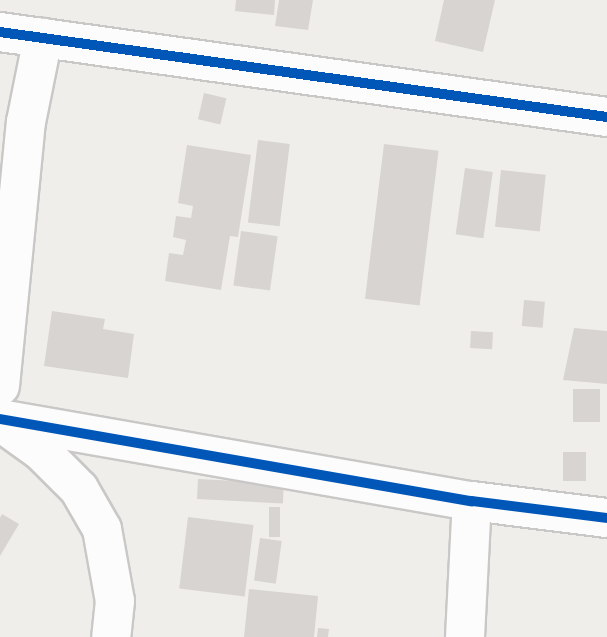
<!DOCTYPE html>
<html>
<head>
<meta charset="utf-8">
<style>
  body { margin:0 }
  #map { position:relative; width:607px; height:637px; overflow:hidden; background:#f0eeeb; font-family:"Varela Round",sans-serif }
  div>[style] { position:absolute }
  .building>* { inset:0; background:#d7d4d2; transform-origin:0 0 }
  .roads { filter:drop-shadow(2px 0 #c9c8c7) drop-shadow(-2px 0 #c9c8c7) drop-shadow(0 2px #c9c8c7) drop-shadow(0 -2px #c9c8c7) }
  .minor>* { height:38px; margin:-19px; padding:0 19px; transform-origin:19px; border-radius:19px; background:#fdfcfc }
  .cycleway>* { height:10px; margin:-5px; padding:0 5px; transform-origin:5px; border-radius:5px; background:#0057b8 }
  span { translate:-50% -50%; white-space:nowrap; text-align:center; line-height:1.15; -webkit-text-stroke:5px #fff; paint-order:stroke }
</style>
</head>
<body>
<div id="map">
  <div class="building">
    <i style="clip-path:polygon(236px 0,275px 0,274px 15px,235px 11px)"></i>
    <i style="clip-path:polygon(279px 0,313px 0,308px 30px,275px 26px)"></i>
    <i style="clip-path:polygon(444px 0,495px 0,483px 52px,435px 41px)"></i>
    <i style="left:204px;top:93px;width:23px;height:27px;rotate:13deg"></i>
    <i style="left:258px;top:140px;width:32px;height:83px;rotate:7deg"></i>
    <i style="left:384px;top:144px;width:55px;height:156px;rotate:7deg"></i>
    <i style="clip-path:polygon(187px 145px,251px 155px,238px 237px,230px 236px,221px 290px,165px 281px,169px 253px,183px 255px,186px 240px,173px 237px,176px 216px,191px 218px,193px 206px,178px 203px)"></i>
    <i style="left:465px;top:168px;width:28px;height:67px;rotate:8deg"></i>
    <i style="left:501px;top:170px;width:45px;height:57px;rotate:6deg"></i>
    <i style="left:241px;top:231px;width:37px;height:55px;rotate:8deg"></i>
    <i style="left:524px;top:300px;width:21px;height:26px;rotate:5deg"></i>
    <i style="clip-path:polygon(52px 311px,105px 319px,103px 329px,134px 334px,128px 378px,44px 366px)"></i>
    <i style="clip-path:polygon(574px 328px,607px 331px,607px 384px,563px 380px)"></i>
    <i style="left:471px;top:331px;width:22px;height:17px;rotate:3deg"></i>
    <i style="left:573px;top:389px;width:27px;height:33px"></i>
    <i style="left:563px;top:452px;width:23px;height:29px"></i>
    <i style="left:198px;top:479px;width:86px;height:20px;rotate:3deg"></i>
    <i style="left:269px;top:507px;width:11px;height:30px"></i>
    <i style="clip-path:polygon(2px 514px,19px 524px,0 556px,0 518px)"></i>
    <i style="left:188px;top:517px;width:66px;height:72px;rotate:7deg"></i>
    <i style="left:260px;top:538px;width:22px;height:43px;rotate:8deg"></i>
    <i style="clip-path:polygon(249px 589px,318px 596px,314px 637px,244px 637px)"></i>
    <i style="clip-path:polygon(318px 628px,329px 629px,328px 637px,317px 637px)"></i>
  </div>
  <div class="roads">
    <div class="minor">
      <i style="left:0;top:32px;width:613px;rotate:7.97deg"></i>
      <i style="left:0;top:386px;width:265px;rotate:-84.4deg"></i>
      <i style="left:26px;top:122px;width:86px;rotate:-78.6deg"></i>
      <i style="left:0;top:419px;width:479px;rotate:9.9deg"></i>
      <i style="left:472px;top:501px;width:136px;rotate:7.2deg"></i>
      <i style="left:2px;top:423px;width:48px;rotate:35.7deg"></i>
      <i style="left:41px;top:451px;width:54px;rotate:45deg"></i>
      <i style="left:79px;top:489px;width:46px;rotate:60.1deg"></i>
      <i style="left:102px;top:529px;width:73px;rotate:79.8deg"></i>
      <i style="left:115px;top:601px;width:36px;rotate:96deg"></i>
      <i style="left:465px;top:637px;width:136px;rotate:-87.1deg"></i>
    </div>
  </div>
  <div class="cycleway">
    <i style="left:0;top:32px;width:613px;rotate:7.97deg"></i>
    <i style="left:0;top:419px;width:479px;rotate:9.9deg"></i>
    <i style="left:472px;top:501px;width:136px;rotate:7.2deg"></i>
  </div>
</div>
</body>
</html>
